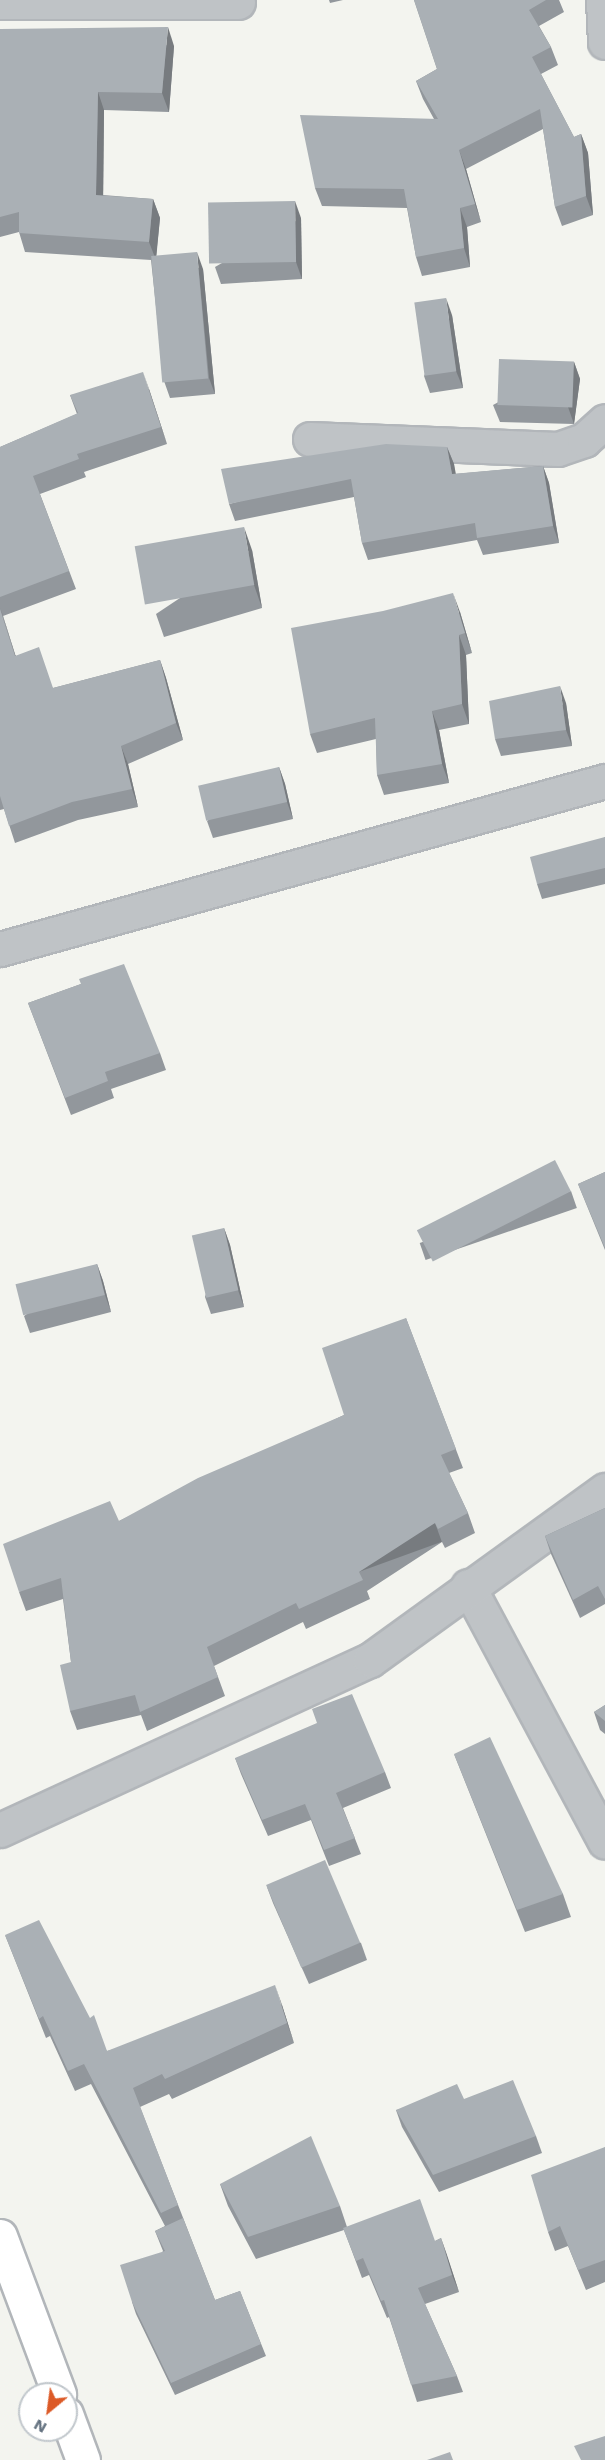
<!DOCTYPE html>
<html>
<head>
<meta charset="utf-8">
<style>
  body { margin:0 }
  #map { position:relative; width:605px; height:2460px; overflow:hidden; background:#f3f4ef; font-family:"Work Sans",sans-serif }
  div>[style] { position:absolute }
  .roads { filter:drop-shadow(2px 0 #b2b6ba) drop-shadow(-2px 0 #b2b6ba) drop-shadow(0 2px #b2b6ba) drop-shadow(0 -2px #b2b6ba) }
  .street>* { height:33px; margin:-16.5px; padding:0 16.5px; transform-origin:16.5px; border-radius:16.5px; background:#bfc3c6 }
  .secondary>* { height:33px; margin:-16.5px; padding:0 16.5px; transform-origin:16.5px; border-radius:16.5px; background:#fff }
  .wall>* { inset:0; background:#92979c; transform-origin:0 0 }
  .shaded-wall>* { inset:0; background:#777b7f; transform-origin:0 0 }
  .building>* { inset:0; background:#aab0b5; transform-origin:0 0 }
  span { translate:-50% -50%; white-space:nowrap; text-align:center; line-height:1.15; -webkit-text-stroke:6px #fff; paint-order:stroke }
  .north { position:absolute; left:18px; top:2382px; width:60px; height:60px; box-sizing:border-box; background:#fff; border:2px solid #c1c7cc; border-radius:50%; rotate:209deg; font-size:16px; font-weight:700; line-height:24px; text-align:center; color:#647280 }
  .north::after { content:''; display:block; margin:auto; width:21px; height:27px; background:#dc5a27; clip-path:polygon(50% 0,100% 100%,50% 72%,0 100%) }
</style>
</head>
<body>
<div id="map">
  <div class="roads">
    <div class="street">
      <i style="left:603px;top:0;width:42px;rotate:87.3deg"></i>
      <i style="left:0;top:2px;width:238px"></i>
      <i style="left:310px;top:439px;width:248px;rotate:2.3deg"></i>
      <i style="left:558px;top:449px;width:28px;rotate:-19deg"></i>
      <i style="left:584px;top:440px;width:28px;rotate:-42deg"></i>
      <i style="left:0;top:949px;width:628px;rotate:-15.52deg"></i>
      <i style="left:468px;top:1586px;width:290px;rotate:61.8deg"></i>
      <i style="left:0;top:1830px;width:407px;rotate:-24.7deg"></i>
      <i style="left:370px;top:1660px;width:290px;rotate:-35.9deg"></i>
    </div>
    <div class="secondary">
      <i style="left:0;top:2236px;width:169px;rotate:69.5deg"></i>
      <i style="left:66px;top:2414px;width:49px;rotate:69.7deg"></i>
    </div>
  </div>
  <div class="wall">
    <i style="clip-path:polygon(329px 0,343px 0,330px 3px)"></i>
    <i style="clip-path:polygon(414px 0,559px 0,564px 12px,539px 26px,551px 47px,558px 65px,541px 74px,574px 137px,581px 134px,588px 153px,593px 215px,562px 226px,555px 207px,543px 129px,466px 169px,481px 222px,467px 227px,470px 267px,422px 276px,416px 257px,407px 208px,322px 206px,315px 188px,434px 119px,423px 99px,416px 81px,437px 69px)"></i>
    <i style="clip-path:polygon(0 29px,174px 46px,169px 112px,104px 110px,103px 195px,153px 199px,160px 218px,156px 256px,203px 269px,215px 394px,170px 398px,164px 381px,151px 260px,25px 252px,19px 232px,0 237px)"></i>
    <i style="clip-path:polygon(301px 218px,302px 279px,221px 284px,215px 267px)"></i>
    <i style="clip-path:polygon(452px 315px,463px 388px,430px 393px,424px 376px)"></i>
    <i style="clip-path:polygon(574px 362px,580px 379px,574px 424px,500px 422px,493px 405px)"></i>
    <i style="clip-path:polygon(149px 389px,167px 444px,84px 472px,86px 477px,40px 494px,76px 589px,3px 616px,15px 655px,53px 688px,160px 660px,166px 678px,183px 740px,128px 764px,138px 807px,78px 820px,15px 843px,4px 809px,0 810px,0 447px,77px 414px,70px 395px)"></i>
    <i style="clip-path:polygon(447px 447px,454px 464px,455px 474px,543px 466px,549px 483px,559px 543px,483px 555px,477px 540px,368px 560px,362px 543px,354px 497px,235px 521px,229px 504px)"></i>
    <i style="clip-path:polygon(252px 550px,262px 608px,164px 637px,156px 614px)"></i>
    <i style="clip-path:polygon(460px 612px,472px 653px,466px 655px,469px 724px,439px 730px,449px 783px,384px 795px,377px 775px,376px 739px,317px 753px,310px 734px)"></i>
    <i style="clip-path:polygon(566px 703px,572px 746px,501px 756px,495px 739px)"></i>
    <i style="clip-path:polygon(279px 767px,285px 784px,293px 819px,213px 838px,207px 821px)"></i>
    <i style="clip-path:polygon(605px 837px,605px 884px,542px 899px,537px 884px)"></i>
    <i style="clip-path:polygon(81px 984px,160px 1053px,166px 1070px,111px 1089px,114px 1098px,71px 1115px,28px 1003px)"></i>
    <i style="clip-path:polygon(605px 1172px,605px 1250px,578px 1184px)"></i>
    <i style="left:571px;top:1191px;width:18px;height:160px;rotate:71deg"></i>
    <i style="clip-path:polygon(224px 1228px,230px 1245px,244px 1307px,211px 1314px,205px 1297px)"></i>
    <i style="clip-path:polygon(97px 1264px,103px 1281px,111px 1312px,30px 1333px,24px 1316px)"></i>
    <i style="clip-path:polygon(406px 1318px,463px 1468px,449px 1473px,468px 1513px,475px 1533px,445px 1548px,442px 1542px,367px 1591px,370px 1599px,306px 1629px,303px 1622px,214px 1666px,225px 1696px,147px 1731px,141px 1715px,77px 1730px,70px 1711px,71px 1662px,63px 1599px,26px 1611px,19px 1592px,119px 1521px,344px 1415px)"></i>
    <i style="clip-path:polygon(605px 1508px,605px 1604px,580px 1618px,551px 1554px,545px 1536px)"></i>
    <i style="clip-path:polygon(605px 1705px,605px 1734px,600px 1730px,594px 1712px)"></i>
    <i style="clip-path:polygon(454px 1754px,563px 1894px,571px 1917px,525px 1932px)"></i>
    <i style="clip-path:polygon(235px 1758px,385px 1772px,391px 1788px,343px 1808px,361px 1854px,329px 1866px,311px 1820px,268px 1836px,241px 1774px)"></i>
    <i style="clip-path:polygon(267px 1887px,361px 1943px,367px 1960px,309px 1984px,273px 1903px)"></i>
    <i style="clip-path:polygon(5px 1935px,107px 2051px,282px 2005px,294px 2043px,172px 2099px,169px 2094px,140px 2107px,215px 2300px,240px 2291px,266px 2356px,175px 2395px,136px 2314px,132px 2302px,163px 2251px,155px 2231px,165px 2226px,91px 2084px,75px 2091px,50px 2036px,46px 2038px)"></i>
    <i style="clip-path:polygon(464px 2099px,536px 2136px,542px 2153px,439px 2192px,402px 2127px,396px 2110px)"></i>
    <i style="clip-path:polygon(605px 2147px,605px 2282px,586px 2290px,568px 2246px,555px 2251px,548px 2232px)"></i>
    <i style="clip-path:polygon(220px 2184px,340px 2206px,347px 2227px,435px 2241px,441px 2238px,459px 2292px,425px 2304px,457px 2376px,463px 2392px,417px 2402px,389px 2317px,387px 2318px,369px 2275px,362px 2278px,344px 2230px,256px 2259px,228px 2206px)"></i>
  </div>
  <div class="shaded-wall">
    <i style="clip-path:polygon(168px 27px,174px 46px,169px 112px,162px 93px)"></i>
    <i style="clip-path:polygon(98px 92px,104px 110px,103px 213px,96px 195px)"></i>
    <i style="clip-path:polygon(581px 134px,588px 153px,593px 215px,586px 196px)"></i>
    <i style="clip-path:polygon(459px 150px,466px 169px,481px 222px,475px 204px)"></i>
    <i style="clip-path:polygon(153px 199px,160px 218px,156px 260px,149px 242px)"></i>
    <i style="clip-path:polygon(295px 201px,301px 218px,302px 279px,296px 262px)"></i>
    <i style="clip-path:polygon(460px 208px,467px 227px,470px 267px,464px 248px)"></i>
    <i style="clip-path:polygon(197px 252px,203px 269px,215px 394px,209px 378px)"></i>
    <i style="clip-path:polygon(446px 298px,452px 315px,463px 388px,456px 371px)"></i>
    <i style="clip-path:polygon(574px 362px,580px 379px,574px 424px,568px 407px)"></i>
    <i style="clip-path:polygon(143px 372px,149px 389px,167px 444px,161px 427px)"></i>
    <i style="clip-path:polygon(447px 447px,454px 464px,459px 491px,452px 474px)"></i>
    <i style="clip-path:polygon(543px 466px,549px 483px,559px 543px,553px 526px)"></i>
    <i style="clip-path:polygon(244px 527px,252px 550px,262px 608px,254px 585px)"></i>
    <i style="clip-path:polygon(453px 593px,460px 612px,472px 653px,465px 633px)"></i>
    <i style="clip-path:polygon(0 607px,3px 616px,21px 673px,15px 656px)"></i>
    <i style="clip-path:polygon(459px 635px,466px 655px,469px 724px,462px 704px)"></i>
    <i style="clip-path:polygon(160px 660px,166px 678px,183px 740px,176px 723px)"></i>
    <i style="clip-path:polygon(560px 686px,566px 703px,572px 746px,566px 730px)"></i>
    <i style="clip-path:polygon(432px 711px,439px 730px,449px 783px,442px 764px)"></i>
    <i style="clip-path:polygon(121px 746px,128px 764px,138px 807px,132px 789px)"></i>
    <i style="clip-path:polygon(279px 767px,285px 784px,293px 819px,287px 802px)"></i>
    <i style="clip-path:polygon(224px 1228px,230px 1245px,244px 1307px,238px 1290px)"></i>
    <i style="clip-path:polygon(97px 1264px,103px 1281px,111px 1312px,105px 1295px)"></i>
    <i style="left:435px;top:1523px;width:20px;height:90px;rotate:70deg"></i>
    <i style="clip-path:polygon(275px 1985px,282px 2005px,294px 2043px,287px 2023px)"></i>
    <i style="clip-path:polygon(441px 2238px,447px 2255px,459px 2292px,452px 2275px)"></i>
  </div>
  <div class="building">
    <i style="clip-path:polygon(414px 0,546px 0,529px 10px,551px 47px,532px 57px,574px 137px,581px 134px,586px 196px,555px 207px,540px 109px,459px 150px,475px 204px,460px 208px,464px 248px,416px 257px,404px 189px,315px 188px,300px 115px,438px 119px,416px 81px,437px 69px)"></i>
    <i style="clip-path:polygon(168px 27px,162px 93px,98px 92px,96px 195px,153px 199px,149px 242px,19px 233px,19px 212px,0 217px,0 29px)"></i>
    <i style="left:295px;top:201px;width:61px;height:87px;rotate:89deg"></i>
    <i style="left:197px;top:252px;width:127px;height:46px;rotate:85deg"></i>
    <i style="left:446px;top:298px;width:74px;height:32px;rotate:82deg"></i>
    <i style="left:499px;top:359px;width:75px;height:46px;rotate:2deg"></i>
    <i style="clip-path:polygon(143px 372px,161px 427px,77px 454px,79px 459px,33px 476px,69px 571px,0 597px,0 447px,78px 413px,70px 395px)"></i>
    <i style="clip-path:polygon(386px 444px,447px 447px,452px 474px,543px 466px,553px 526px,477px 538px,475px 523px,362px 543px,351px 479px,229px 504px,221px 469px)"></i>
    <i style="left:244px;top:527px;width:59px;height:111px;rotate:80deg"></i>
    <i style="clip-path:polygon(453px 593px,465px 633px,459px 635px,462px 704px,432px 711px,442px 764px,377px 775px,375px 718px,310px 734px,291px 628px,383px 611px)"></i>
    <i style="clip-path:polygon(0 609px,15px 656px,39px 647px,53px 688px,160px 660px,176px 723px,121px 746px,132px 789px,72px 802px,9px 826px,0 796px)"></i>
    <i style="clip-path:polygon(560px 686px,566px 730px,495px 739px,489px 701px)"></i>
    <i style="left:279px;top:767px;width:36px;height:83px;rotate:77deg"></i>
    <i style="clip-path:polygon(605px 837px,605px 868px,537px 884px,530px 857px)"></i>
    <i style="clip-path:polygon(124px 964px,160px 1053px,105px 1072px,108px 1081px,65px 1098px,28px 1003px,81px 984px,79px 979px)"></i>
    <i style="left:555px;top:1160px;width:35px;height:155px;rotate:63deg"></i>
    <i style="clip-path:polygon(605px 1172px,605px 1248px,578px 1184px)"></i>
    <i style="left:224px;top:1228px;width:64px;height:33px;rotate:77deg"></i>
    <i style="left:97px;top:1264px;width:32px;height:84px;rotate:76deg"></i>
    <i style="clip-path:polygon(406px 1318px,456px 1449px,441px 1455px,468px 1513px,438px 1529px,435px 1523px,359px 1572px,363px 1580px,299px 1609px,296px 1603px,207px 1647px,218px 1677px,140px 1712px,135px 1695px,70px 1711px,60px 1665px,71px 1662px,61px 1578px,19px 1592px,3px 1544px,110px 1501px,119px 1521px,198px 1478px,344px 1415px,322px 1348px)"></i>
    <i style="clip-path:polygon(605px 1508px,605px 1599px,598px 1586px,573px 1600px,545px 1536px)"></i>
    <i style="clip-path:polygon(352px 1694px,385px 1772px,336px 1793px,355px 1838px,324px 1850px,305px 1804px,262px 1820px,235px 1758px,317px 1723px,312px 1709px)"></i>
    <i style="clip-path:polygon(605px 1705px,605px 1721px,594px 1712px)"></i>
    <i style="clip-path:polygon(490px 1737px,563px 1894px,517px 1910px,454px 1754px)"></i>
    <i style="left:325px;top:1860px;width:90px;height:64px;rotate:67deg"></i>
    <i style="clip-path:polygon(39px 1920px,90px 2018px,94px 2015px,107px 2051px,275px 1985px,287px 2023px,165px 2079px,162px 2074px,133px 2088px,178px 2205px,161px 2213px,84px 2064px,68px 2071px,43px 2016px,39px 2019px,5px 1935px)"></i>
    <i style="clip-path:polygon(513px 2080px,536px 2136px,433px 2175px,396px 2110px,457px 2084px,464px 2099px)"></i>
    <i style="clip-path:polygon(311px 2136px,340px 2206px,248px 2237px,220px 2184px)"></i>
    <i style="clip-path:polygon(605px 2147px,605px 2260px,578px 2270px,560px 2226px,548px 2232px,531px 2175px)"></i>
    <i style="clip-path:polygon(420px 2199px,435px 2241px,441px 2238px,452px 2275px,418px 2288px,457px 2376px,411px 2385px,384px 2300px,381px 2301px,363px 2258px,356px 2261px,343px 2228px)"></i>
    <i style="clip-path:polygon(183px 2218px,215px 2300px,240px 2291px,261px 2344px,171px 2383px,132px 2302px,120px 2265px,165px 2251px,155px 2231px)"></i>
    <i style="clip-path:polygon(605px 2436px,605px 2460px,581px 2460px,574px 2446px)"></i>
    <i style="clip-path:polygon(450px 2452px,453px 2460px,427px 2460px)"></i>
  </div>
  <div class="north">N</div>
</div>
</body>
</html>
